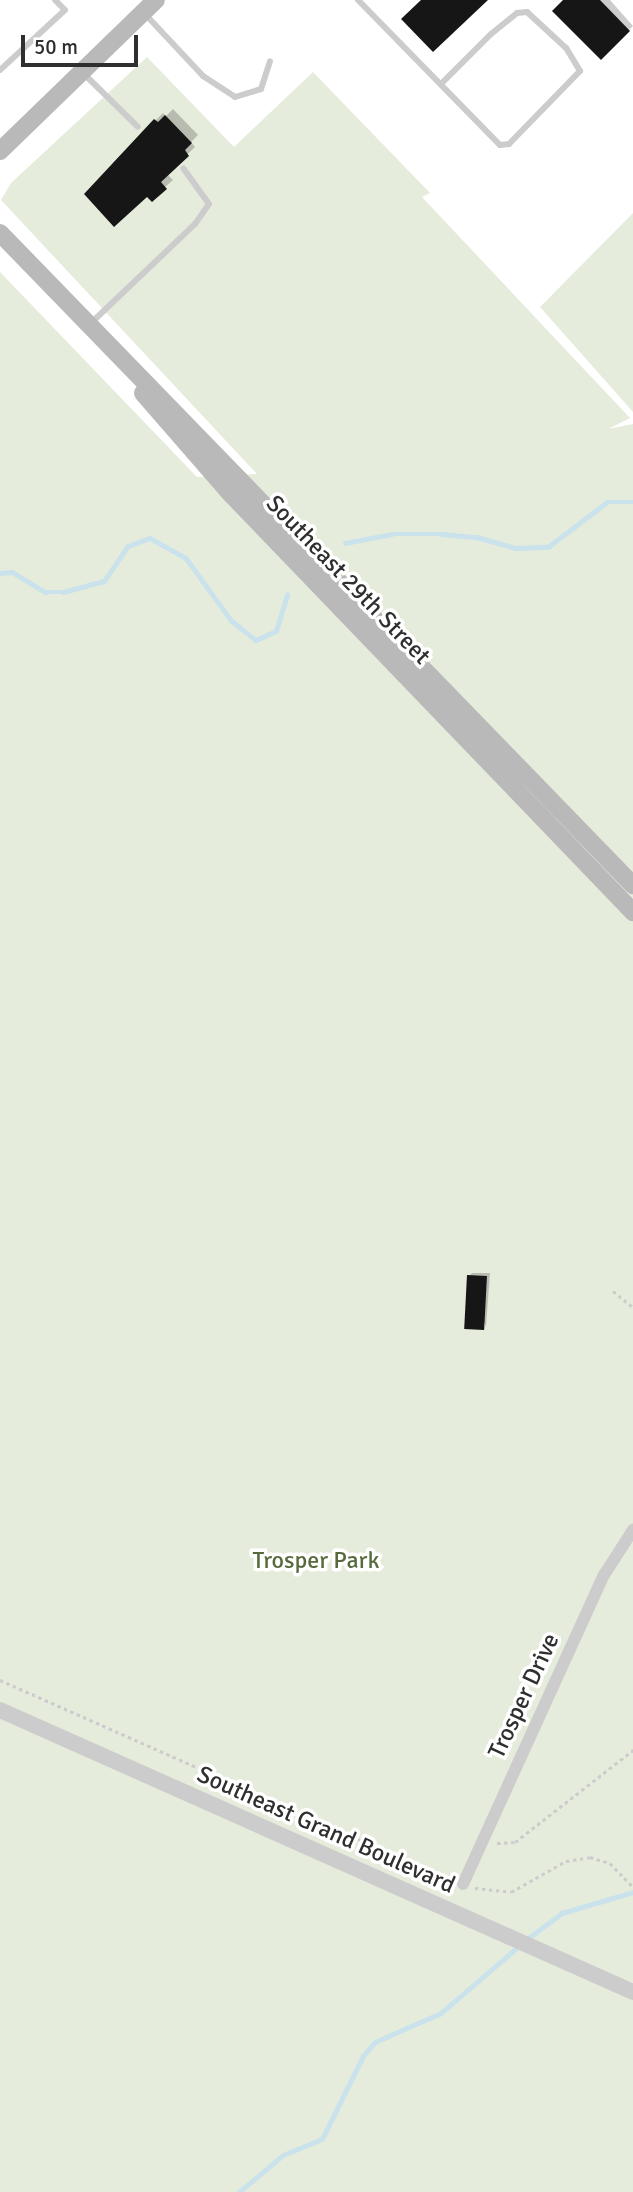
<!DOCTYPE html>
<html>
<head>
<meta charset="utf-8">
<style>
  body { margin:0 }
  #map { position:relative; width:633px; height:2192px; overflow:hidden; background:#fff; font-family:Signika,sans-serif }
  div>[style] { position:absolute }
  .green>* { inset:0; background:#e6ecdc }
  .shadow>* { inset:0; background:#0003 }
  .stream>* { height:4.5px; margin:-2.25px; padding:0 2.25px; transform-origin:2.25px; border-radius:2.25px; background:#c9e2eb }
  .building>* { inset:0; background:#161616; transform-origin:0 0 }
  .path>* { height:2.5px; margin-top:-1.25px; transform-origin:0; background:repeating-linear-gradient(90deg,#ccc 0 3.5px,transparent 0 7px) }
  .service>* { height:6px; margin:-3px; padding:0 3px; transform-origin:3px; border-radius:3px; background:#ccc }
  .minor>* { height:12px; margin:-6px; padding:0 6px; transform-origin:6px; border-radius:6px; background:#ccc }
  .tertiary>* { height:16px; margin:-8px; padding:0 8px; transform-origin:8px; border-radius:8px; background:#ccc }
  .secondary>* { height:18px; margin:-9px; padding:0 9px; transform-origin:9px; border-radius:9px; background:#b9b9b9 }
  span { translate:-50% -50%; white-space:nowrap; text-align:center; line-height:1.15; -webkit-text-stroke:7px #fff; paint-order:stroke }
  .street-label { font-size:24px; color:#2f2f2f }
  .park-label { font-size:24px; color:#576a3c }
  .scale { position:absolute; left:21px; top:35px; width:117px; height:32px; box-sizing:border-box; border:4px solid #2f2f2f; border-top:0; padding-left:9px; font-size:21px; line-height:24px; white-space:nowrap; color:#2f2f2f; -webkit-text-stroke:5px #fff; paint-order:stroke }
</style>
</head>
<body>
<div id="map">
  <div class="green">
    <i style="clip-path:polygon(147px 57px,234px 147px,313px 72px,430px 193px,422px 197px,630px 418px,608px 429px,633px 424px,633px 2192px,0 2192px,0 272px,197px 477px,257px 474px,1px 200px,11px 183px)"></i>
    <i style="clip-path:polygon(633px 213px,633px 412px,540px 307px)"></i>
  </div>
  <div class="shadow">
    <i style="clip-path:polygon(565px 0,610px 0,633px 26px,601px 57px)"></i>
    <i style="clip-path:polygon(173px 109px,198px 135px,191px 142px,195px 147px,167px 174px,173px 180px,152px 199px,113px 163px,163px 113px,166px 116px)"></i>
    <i style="clip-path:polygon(472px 1273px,490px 1273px,486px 1327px,469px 1276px)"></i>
  </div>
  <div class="stream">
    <i style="left:345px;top:543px;width:48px;rotate:-10.8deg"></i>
    <i style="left:392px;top:534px;width:49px"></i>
    <i style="left:441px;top:534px;width:36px;rotate:5deg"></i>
    <i style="left:477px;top:537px;width:40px;rotate:16deg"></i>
    <i style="left:515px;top:548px;width:33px;rotate:-2deg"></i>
    <i style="left:548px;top:547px;width:74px;rotate:-37.3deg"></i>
    <i style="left:607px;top:502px;width:26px"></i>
    <i style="left:0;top:573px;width:12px;rotate:-5deg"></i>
    <i style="left:12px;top:572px;width:39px;rotate:31deg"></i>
    <i style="left:45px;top:592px;width:18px"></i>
    <i style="left:63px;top:592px;width:42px;rotate:-15deg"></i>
    <i style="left:104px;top:581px;width:42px;rotate:-55.6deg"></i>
    <i style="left:128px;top:546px;width:23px;rotate:-20deg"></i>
    <i style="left:150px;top:538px;width:41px;rotate:29.1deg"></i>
    <i style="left:186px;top:558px;width:77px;rotate:54deg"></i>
    <i style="left:231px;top:620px;width:32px;rotate:39deg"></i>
    <i style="left:256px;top:640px;width:22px;rotate:-24deg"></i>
    <i style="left:276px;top:631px;width:38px;rotate:-73deg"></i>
    <i style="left:527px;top:1939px;width:44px;rotate:-36.6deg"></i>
    <i style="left:562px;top:1913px;width:74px;rotate:-16.5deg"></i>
    <i style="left:239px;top:2192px;width:57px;rotate:-40.1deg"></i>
    <i style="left:283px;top:2155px;width:42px;rotate:-22.3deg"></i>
    <i style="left:322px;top:2139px;width:93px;rotate:-63.7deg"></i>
    <i style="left:363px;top:2056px;width:18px;rotate:-49deg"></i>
    <i style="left:375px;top:2042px;width:72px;rotate:-23.7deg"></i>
    <i style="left:441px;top:2013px;width:104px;rotate:-40.7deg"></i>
  </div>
  <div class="building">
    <i style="clip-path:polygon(421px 0,488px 0,433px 52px,401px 19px)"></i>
    <i style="clip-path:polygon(563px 0,600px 0,630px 31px,601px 60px,552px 11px)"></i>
    <i style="clip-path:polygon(165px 115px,192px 143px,185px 150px,189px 156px,161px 182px,167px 189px,152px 202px,147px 197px,114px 227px,84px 194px,154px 119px,158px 122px)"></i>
    <i style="left:467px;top:1275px;width:20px;height:54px;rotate:3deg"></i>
  </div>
  <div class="path">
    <i style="left:613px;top:1291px;width:26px;rotate:39deg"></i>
    <i style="left:0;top:1680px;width:491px;rotate:23.9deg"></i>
    <i style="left:497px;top:1843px;width:18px;rotate:-3deg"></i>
    <i style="left:515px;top:1842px;width:150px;rotate:-37.9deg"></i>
    <i style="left:475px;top:1888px;width:36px;rotate:6deg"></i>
    <i style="left:511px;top:1892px;width:63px;rotate:-29.4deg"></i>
    <i style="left:566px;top:1861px;width:24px;rotate:-9deg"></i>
    <i style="left:590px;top:1857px;width:21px;rotate:17deg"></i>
    <i style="left:610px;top:1863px;width:33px;rotate:46deg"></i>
  </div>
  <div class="service">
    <i style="left:358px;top:0;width:203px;rotate:45.6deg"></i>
    <i style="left:500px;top:145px;width:9px;rotate:-6deg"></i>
    <i style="left:509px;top:144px;width:102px;rotate:-45.8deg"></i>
    <i style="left:580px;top:71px;width:27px;rotate:-121deg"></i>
    <i style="left:566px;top:48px;width:53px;rotate:-137.3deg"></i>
    <i style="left:527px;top:12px;width:10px;rotate:174deg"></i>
    <i style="left:517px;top:13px;width:33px;rotate:141deg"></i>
    <i style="left:491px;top:34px;width:71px;rotate:135deg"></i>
    <i style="left:145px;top:14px;width:85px;rotate:46.9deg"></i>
    <i style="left:203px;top:76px;width:38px;rotate:33deg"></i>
    <i style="left:235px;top:97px;width:27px;rotate:-17deg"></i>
    <i style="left:261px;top:89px;width:29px;rotate:-72deg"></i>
    <i style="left:0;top:70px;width:88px;rotate:-42.7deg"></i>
    <i style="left:65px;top:10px;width:14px;rotate:-135deg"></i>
    <i style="left:82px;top:72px;width:78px;rotate:44.5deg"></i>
    <i style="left:91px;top:323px;width:144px;rotate:-43.6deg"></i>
    <i style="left:195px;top:224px;width:24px;rotate:-55deg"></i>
    <i style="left:209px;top:204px;width:44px;rotate:-125.8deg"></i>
  </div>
  <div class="minor">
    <i style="left:463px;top:1884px;width:340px;rotate:-65.5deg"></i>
    <i style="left:604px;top:1575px;width:54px;rotate:-57.2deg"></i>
  </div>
  <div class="tertiary">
    <i style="left:0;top:1710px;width:693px;rotate:24.01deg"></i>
  </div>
  <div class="secondary">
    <i style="left:0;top:151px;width:217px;rotate:-44.1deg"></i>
    <i style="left:0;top:233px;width:909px;rotate:45.85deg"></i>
    <i style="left:143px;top:393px;width:131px;rotate:49deg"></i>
    <i style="left:229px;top:492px;width:583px;rotate:46.11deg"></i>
  </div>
  <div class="street-label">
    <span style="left:348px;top:580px;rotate:46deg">Southeast 29th Street</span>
    <span style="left:524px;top:1696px;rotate:-65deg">Trosper Drive</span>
    <span style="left:326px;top:1830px;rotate:24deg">Southeast Grand Boulevard</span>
  </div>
  <div class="park-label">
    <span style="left:316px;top:1561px">Trosper Park</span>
  </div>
  <div class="scale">50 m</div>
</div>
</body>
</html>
